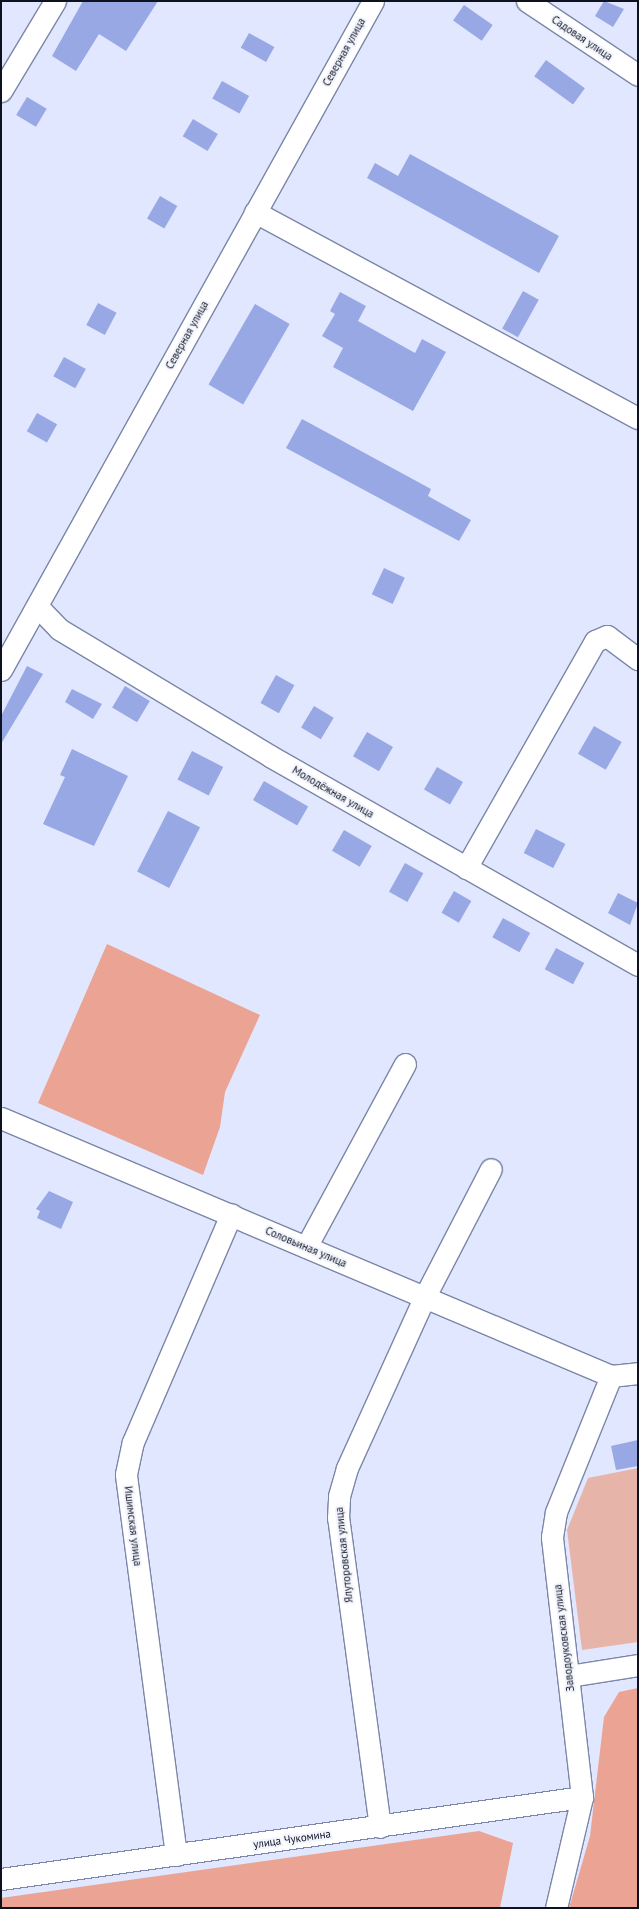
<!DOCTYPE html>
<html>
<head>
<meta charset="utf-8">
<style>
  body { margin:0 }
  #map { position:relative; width:639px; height:1909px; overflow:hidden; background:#e0e7fe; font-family:"PT Sans",sans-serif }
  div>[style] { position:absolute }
  .green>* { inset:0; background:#e7b4a9 }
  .forest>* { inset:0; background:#eba393 }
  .building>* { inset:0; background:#98a8e5; transform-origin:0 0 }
  .roads { filter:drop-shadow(1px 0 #7c86a8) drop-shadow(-1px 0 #7c86a8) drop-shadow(0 1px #7c86a8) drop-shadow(0 -1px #7c86a8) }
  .minor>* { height:21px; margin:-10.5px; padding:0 10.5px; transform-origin:10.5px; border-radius:10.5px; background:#fff }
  span { translate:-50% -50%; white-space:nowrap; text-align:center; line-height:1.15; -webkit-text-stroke:4px #f2f5fd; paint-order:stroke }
  .street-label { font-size:11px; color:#0e111e }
  .frame { position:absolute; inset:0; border:2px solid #0e111e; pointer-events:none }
</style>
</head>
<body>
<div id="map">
  <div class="green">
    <i style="clip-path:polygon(638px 1468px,638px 1642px,582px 1650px,567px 1530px,588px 1478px)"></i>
  </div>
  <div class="forest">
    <i style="clip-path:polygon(107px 944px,260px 1015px,225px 1092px,220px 1127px,203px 1175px,38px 1103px)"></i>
    <i style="clip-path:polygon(638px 1688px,638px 1908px,569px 1908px,590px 1836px,604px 1717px,619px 1692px)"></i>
    <i style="clip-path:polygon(479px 1831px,513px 1843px,500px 1908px,1px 1908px,1px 1898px)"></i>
  </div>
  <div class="building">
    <i style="clip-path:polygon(83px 1px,158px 1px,126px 51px,99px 34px,76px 71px,52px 56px)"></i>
    <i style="clip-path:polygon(604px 1px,624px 9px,613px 27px,595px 16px)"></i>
    <i style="left:464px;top:5px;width:35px;height:19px;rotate:35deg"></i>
    <i style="left:249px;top:33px;width:29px;height:17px;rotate:29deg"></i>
    <i style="left:546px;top:60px;width:48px;height:20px;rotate:36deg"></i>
    <i style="left:222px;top:81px;width:31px;height:20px;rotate:29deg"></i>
    <i style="left:27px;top:97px;width:23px;height:21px;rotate:31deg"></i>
    <i style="left:193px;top:119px;width:29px;height:20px;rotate:31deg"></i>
    <i style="clip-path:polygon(410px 154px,559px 236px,539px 273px,367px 178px,375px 163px,398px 176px)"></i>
    <i style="left:160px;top:196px;width:20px;height:26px;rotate:30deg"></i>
    <i style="left:523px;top:291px;width:18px;height:43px;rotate:29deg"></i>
    <i style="clip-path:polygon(340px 292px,366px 306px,358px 321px,415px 353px,422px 339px,446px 352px,413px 411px,333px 367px,343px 348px,322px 336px,335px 314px,330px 311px)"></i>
    <i style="left:98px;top:303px;width:21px;height:25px;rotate:28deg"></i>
    <i style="left:255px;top:304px;width:40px;height:93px;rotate:30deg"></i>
    <i style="left:64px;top:357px;width:25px;height:22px;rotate:29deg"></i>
    <i style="left:37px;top:413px;width:23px;height:21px;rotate:29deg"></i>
    <i style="clip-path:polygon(302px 419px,431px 489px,428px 496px,471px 520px,459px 541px,286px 448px)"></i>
    <i style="left:384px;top:568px;width:23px;height:29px;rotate:25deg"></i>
    <i style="clip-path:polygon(27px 666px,43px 674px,1px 744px,1px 716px)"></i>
    <i style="left:276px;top:675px;width:21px;height:32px;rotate:29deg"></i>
    <i style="left:125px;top:686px;width:29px;height:25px;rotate:31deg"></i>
    <i style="clip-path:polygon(72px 689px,102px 704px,93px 719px,65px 702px)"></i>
    <i style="left:314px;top:706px;width:23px;height:25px;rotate:31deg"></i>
    <i style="left:594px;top:726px;width:32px;height:32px;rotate:30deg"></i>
    <i style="left:367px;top:732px;width:30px;height:28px;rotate:30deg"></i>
    <i style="clip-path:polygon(72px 749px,128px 776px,94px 846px,43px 824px,65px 777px,60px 775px)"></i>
    <i style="left:192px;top:751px;width:35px;height:32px;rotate:27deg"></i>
    <i style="left:437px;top:767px;width:30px;height:26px;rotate:30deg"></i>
    <i style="left:264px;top:781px;width:51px;height:22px;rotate:30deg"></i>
    <i style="left:168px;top:811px;width:36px;height:68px;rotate:27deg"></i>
    <i style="left:536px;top:829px;width:33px;height:27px;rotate:27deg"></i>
    <i style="left:344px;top:830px;width:32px;height:24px;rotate:30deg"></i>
    <i style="left:405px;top:863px;width:21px;height:33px;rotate:29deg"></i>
    <i style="left:454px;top:891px;width:20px;height:25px;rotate:30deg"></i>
    <i style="clip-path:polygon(618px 893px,638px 903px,630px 925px,608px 913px)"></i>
    <i style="left:503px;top:918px;width:31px;height:22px;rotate:29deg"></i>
    <i style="left:556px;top:948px;width:32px;height:24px;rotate:28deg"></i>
    <i style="clip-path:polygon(49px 1191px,73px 1202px,61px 1229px,37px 1218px,40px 1211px,36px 1209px)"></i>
    <i style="clip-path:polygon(638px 1440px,638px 1466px,616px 1470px,611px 1446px)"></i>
  </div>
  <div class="roads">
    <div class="minor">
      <i style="left:527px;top:1px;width:133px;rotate:33.7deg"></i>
      <i style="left:1px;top:91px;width:105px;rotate:-59deg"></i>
      <i style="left:255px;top:212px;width:435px;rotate:28.3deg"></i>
      <i style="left:37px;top:606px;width:32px;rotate:46deg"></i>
      <i style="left:59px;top:629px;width:246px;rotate:31deg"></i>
      <i style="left:270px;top:756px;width:423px;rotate:29.6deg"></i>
      <i style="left:1px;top:670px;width:765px;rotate:-60.92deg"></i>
      <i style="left:466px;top:868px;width:261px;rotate:-60.4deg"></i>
      <i style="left:595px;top:641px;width:13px;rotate:-23deg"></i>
      <i style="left:607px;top:636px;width:39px;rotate:37deg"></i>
      <i style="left:1px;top:1118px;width:662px;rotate:22.93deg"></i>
      <i style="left:611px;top:1376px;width:27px;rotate:-6deg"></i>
      <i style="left:306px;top:1247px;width:208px;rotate:-61.6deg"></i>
      <i style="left:569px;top:1676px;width:70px;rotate:-9.1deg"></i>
      <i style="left:380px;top:1827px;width:312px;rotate:-97.7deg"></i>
      <i style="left:338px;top:1518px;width:22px;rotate:-87deg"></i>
      <i style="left:339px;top:1496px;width:29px;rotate:-74deg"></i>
      <i style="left:347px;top:1468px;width:187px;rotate:-65.6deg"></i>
      <i style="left:424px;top:1298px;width:145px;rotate:-62.6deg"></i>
      <i style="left:176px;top:1855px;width:384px;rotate:-97.5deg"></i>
      <i style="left:126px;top:1474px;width:33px;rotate:-78deg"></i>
      <i style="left:133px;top:1442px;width:248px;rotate:-66.7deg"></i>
      <i style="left:1px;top:1879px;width:587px;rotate:-8.03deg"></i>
      <i style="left:556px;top:1908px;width:114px;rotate:-76.8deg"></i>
      <i style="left:582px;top:1797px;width:262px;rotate:-96.6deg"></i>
      <i style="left:552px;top:1537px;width:25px;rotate:-81deg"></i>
      <i style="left:556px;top:1512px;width:147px;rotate:-68deg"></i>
    </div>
  </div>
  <div class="street-label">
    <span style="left:582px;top:38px;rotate:34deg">Садовая улица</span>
    <span style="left:344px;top:52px;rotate:-61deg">Северная улица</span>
    <span style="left:187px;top:335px;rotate:-61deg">Северная улица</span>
    <span style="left:333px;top:792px;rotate:30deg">Молодёжная улица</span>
    <span style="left:306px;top:1247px;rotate:23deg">Соловьиная улица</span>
    <span style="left:133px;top:1526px;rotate:83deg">Ишимская улица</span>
    <span style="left:344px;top:1555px;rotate:-96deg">Ялуторовская улица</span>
    <span style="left:564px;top:1638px;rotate:-97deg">Заводоуковская улица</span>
    <span style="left:292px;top:1839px;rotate:-8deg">улица Чукомина</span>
  </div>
  <div class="frame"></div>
</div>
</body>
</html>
